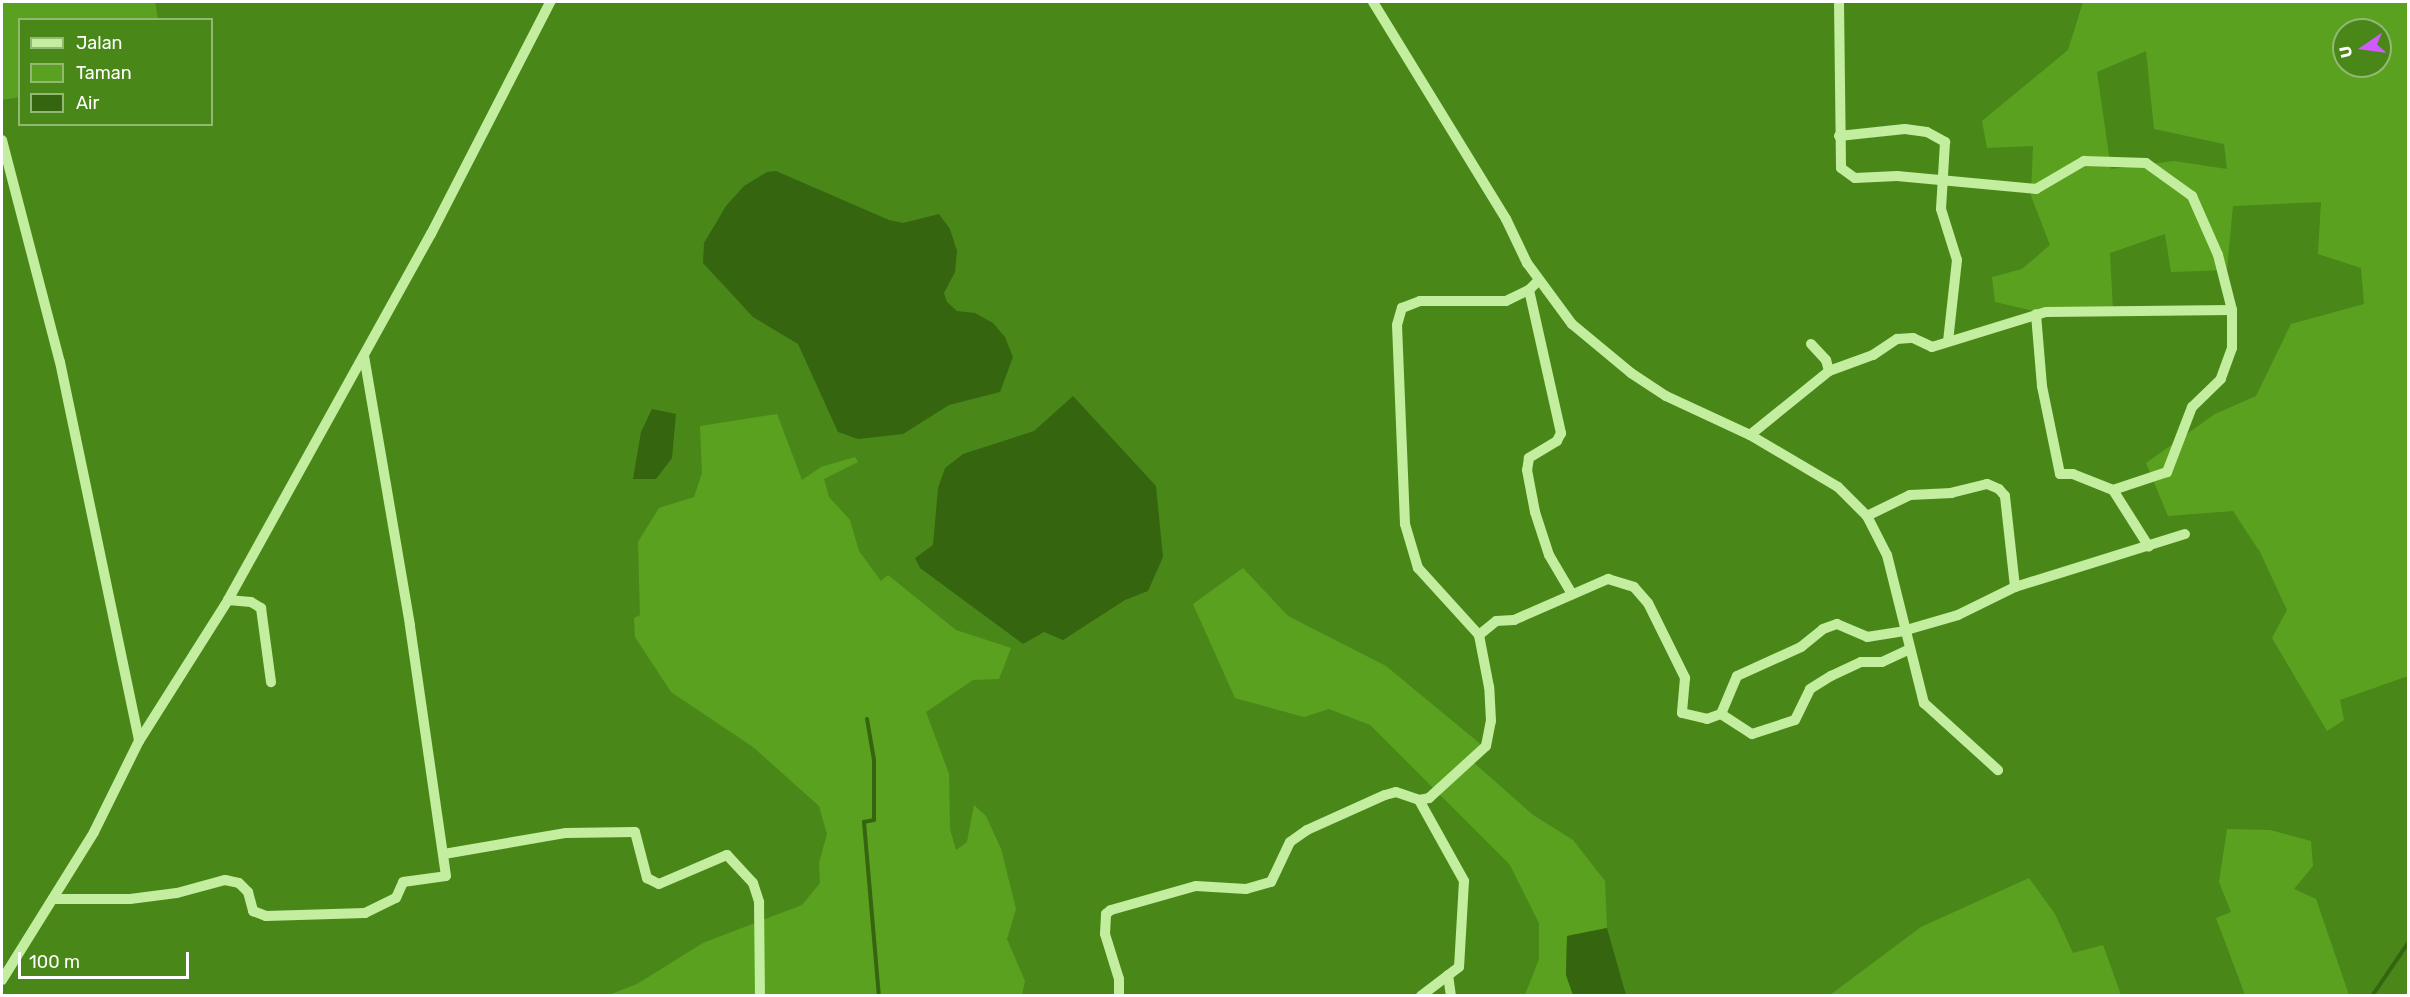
<!DOCTYPE html>
<html>
<head>
<meta charset="utf-8">
<style>
  body { margin:0 }
  #map { position:relative; width:2410px; height:997px; overflow:hidden; background:#498818; font-family:Rubik,sans-serif }
  div>[style] { position:absolute }
  .green>* { inset:0; background:#5ba120 }
  .water>* { inset:0; background:#35650f }
  .stream>* { height:4px; margin:-2px; padding:0 2px; transform-origin:2px; border-radius:2px; background:#35650f }
  .minor>* { height:10px; margin:-5px; padding:0 5px; transform-origin:5px; border-radius:5px; background:#c3ed9f }
  span { translate:-50% -50%; white-space:nowrap; text-align:center; line-height:1.15; -webkit-text-stroke:6px #498818; paint-order:stroke }
  .frame { position:absolute; inset:0; border:3px solid #fff; pointer-events:none }
  .legend { position:absolute; left:18px; top:18px; width:195px; height:108px; box-sizing:border-box; background:#498818; border:2px solid #92b874; margin:0; padding:8px 10px; list-style:none; font-size:18px; color:#fff }
  .legend li { display:flex; align-items:center; gap:12px; height:30px }
  .legend b { width:30px; border:2px solid #92b874 }
  .north { position:absolute; left:2332px; top:18px; width:60px; height:60px; box-sizing:border-box; background:#498818; border:2px solid #92b874; border-radius:50%; rotate:257deg; font-size:16px; font-weight:700; line-height:24px; text-align:center; color:#fff }
  .north::after { content:''; display:block; margin:auto; width:21px; height:27px; background:#cf5bff; clip-path:polygon(50% 0,100% 100%,50% 72%,0 100%) }
  .scale { position:absolute; left:18px; top:952px; width:171px; height:27px; box-sizing:border-box; border:3px solid #fff; border-top:0; padding-left:8px; font-size:18px; line-height:21px; white-space:nowrap; color:#fff; -webkit-text-stroke:4px #498818; paint-order:stroke }
</style>
</head>
<body>
<div id="map">
  <div class="green">
    <i style="clip-path:polygon(2px 2px,155px 2px,158px 19px,20px 20px,19px 97px,2px 100px)"></i>
    <i style="clip-path:polygon(evenodd,2083px 2px,2408px 2px,2408px 676px,2340px 700px,2344px 720px,2327px 731px,2272px 638px,2287px 610px,2260px 552px,2233px 511px,2168px 516px,2146px 463px,2215px 414px,2256px 396px,2291px 324px,2364px 304px,2361px 268px,2318px 254px,2321px 202px,2233px 206px,2227px 270px,2171px 272px,2165px 234px,2110px 253px,2113px 311px,2056px 316px,1995px 302px,1992px 277px,2022px 269px,2050px 245px,2031px 196px,2033px 146px,1987px 148px,1982px 121px,2068px 50px,2083px 2px,2344px 30px,2380px 30px,2380px 66px,2344px 66px,2344px 30px,2083px 2px,2146px 51px,2154px 129px,2224px 144px,2227px 169px,2174px 161px,2111px 169px,2097px 72px,2146px 51px)"></i>
    <i style="clip-path:polygon(777px 414px,802px 480px,821px 467px,855px 457px,858px 462px,824px 479px,829px 497px,850px 520px,859px 551px,881px 581px,888px 575px,956px 630px,1011px 648px,999px 679px,973px 680px,926px 712px,949px 774px,950px 829px,956px 850px,967px 842px,974px 805px,986px 816px,1001px 849px,1016px 909px,1007px 939px,1025px 981px,1022px 995px,606px 996px,637px 984px,703px 943px,802px 905px,820px 883px,819px 863px,827px 834px,819px 806px,753px 747px,671px 692px,635px 637px,634px 618px,640px 615px,638px 542px,659px 508px,694px 497px,702px 473px,700px 426px)"></i>
    <i style="clip-path:polygon(1243px 568px,1288px 616px,1386px 666px,1484px 747px,1472px 761px,1533px 815px,1573px 840px,1605px 881px,1607px 928px,1567px 936px,1566px 975px,1573px 995px,1525px 995px,1539px 959px,1539px 923px,1510px 865px,1370px 725px,1329px 709px,1304px 717px,1235px 698px,1193px 604px)"></i>
    <i style="clip-path:polygon(2227px 829px,2270px 830px,2311px 841px,2313px 866px,2294px 889px,2316px 899px,2349px 995px,2245px 995px,2216px 918px,2231px 912px,2219px 882px)"></i>
    <i style="clip-path:polygon(2029px 878px,2055px 914px,2073px 953px,2103px 945px,2121px 995px,1830px 995px,1921px 927px)"></i>
  </div>
  <div class="water">
    <i style="clip-path:polygon(776px 171px,889px 220px,903px 223px,939px 214px,950px 229px,957px 251px,955px 272px,944px 293px,947px 302px,957px 311px,975px 313px,993px 323px,1005px 337px,1013px 357px,1000px 392px,949px 405px,903px 434px,858px 439px,838px 432px,798px 344px,753px 317px,703px 263px,704px 243px,726px 206px,744px 186px,767px 172px)"></i>
    <i style="clip-path:polygon(1073px 396px,1156px 486px,1163px 557px,1148px 591px,1125px 600px,1063px 640px,1044px 632px,1023px 644px,920px 568px,915px 558px,933px 545px,938px 488px,945px 468px,963px 454px,1034px 431px)"></i>
    <i style="clip-path:polygon(652px 409px,676px 414px,672px 458px,656px 479px,633px 479px,641px 432px)"></i>
    <i style="clip-path:polygon(1607px 928px,1626px 995px,1573px 995px,1566px 975px,1567px 936px)"></i>
  </div>
  <div class="stream">
    <i style="left:867px;top:719px;width:42px;rotate:80.3deg"></i>
    <i style="left:874px;top:760px;width:60px;rotate:90deg"></i>
    <i style="left:874px;top:820px;width:10px;rotate:169deg"></i>
    <i style="left:864px;top:822px;width:175px;rotate:85.1deg"></i>
    <i style="left:2372px;top:996px;width:64px;rotate:-55.8deg"></i>
  </div>
  <div class="minor">
    <i style="left:1373px;top:2px;width:255px;rotate:58.5deg"></i>
    <i style="left:1506px;top:219px;width:49px;rotate:64.5deg"></i>
    <i style="left:1527px;top:263px;width:76px;rotate:53.6deg"></i>
    <i style="left:1572px;top:324px;width:77px;rotate:39.7deg"></i>
    <i style="left:1631px;top:373px;width:42px;rotate:33.3deg"></i>
    <i style="left:1666px;top:396px;width:93px;rotate:24.9deg"></i>
    <i style="left:1750px;top:435px;width:102px;rotate:30.6deg"></i>
    <i style="left:1838px;top:487px;width:41px;rotate:45deg"></i>
    <i style="left:1867px;top:516px;width:44px;rotate:62.9deg"></i>
    <i style="left:1887px;top:555px;width:153px;rotate:76deg"></i>
    <i style="left:1924px;top:703px;width:100px;rotate:42.2deg"></i>
    <i style="left:1839px;top:2px;width:166px;rotate:89.3deg"></i>
    <i style="left:1841px;top:168px;width:17px;rotate:36deg"></i>
    <i style="left:1855px;top:178px;width:42px;rotate:-2.7deg"></i>
    <i style="left:1897px;top:176px;width:140px;rotate:5.3deg"></i>
    <i style="left:2036px;top:189px;width:56px;rotate:-30.3deg"></i>
    <i style="left:2084px;top:161px;width:62px;rotate:1.8deg"></i>
    <i style="left:2146px;top:163px;width:57px;rotate:35.7deg"></i>
    <i style="left:2192px;top:196px;width:64px;rotate:66.2deg"></i>
    <i style="left:2218px;top:255px;width:57px;rotate:75.7deg"></i>
    <i style="left:2232px;top:310px;width:38px;rotate:90deg"></i>
    <i style="left:2232px;top:348px;width:33px;rotate:110deg"></i>
    <i style="left:2221px;top:379px;width:40px;rotate:136deg"></i>
    <i style="left:2192px;top:407px;width:70px;rotate:111deg"></i>
    <i style="left:2167px;top:472px;width:57px;rotate:161.6deg"></i>
    <i style="left:2113px;top:490px;width:43px;rotate:-158.2deg"></i>
    <i style="left:2073px;top:474px;width:13px;rotate:180deg"></i>
    <i style="left:2060px;top:474px;width:90px;rotate:-101.6deg"></i>
    <i style="left:2042px;top:386px;width:72px;rotate:-94.8deg"></i>
    <i style="left:1839px;top:136px;width:66px;rotate:-6.1deg"></i>
    <i style="left:1905px;top:129px;width:22px;rotate:8deg"></i>
    <i style="left:1927px;top:132px;width:21px;rotate:29deg"></i>
    <i style="left:1945px;top:142px;width:67px;rotate:93.4deg"></i>
    <i style="left:1941px;top:209px;width:53px;rotate:72.6deg"></i>
    <i style="left:1957px;top:260px;width:81px;rotate:96.3deg"></i>
    <i style="left:2px;top:140px;width:229px;rotate:75.4deg"></i>
    <i style="left:60px;top:362px;width:387px;rotate:78.2deg"></i>
    <i style="left:1529px;top:290px;width:147px;rotate:77.4deg"></i>
    <i style="left:1561px;top:433px;width:9px;rotate:117deg"></i>
    <i style="left:1557px;top:441px;width:33px;rotate:149deg"></i>
    <i style="left:1529px;top:458px;width:12px;rotate:99deg"></i>
    <i style="left:1527px;top:470px;width:43px;rotate:79.2deg"></i>
    <i style="left:1535px;top:512px;width:45px;rotate:72deg"></i>
    <i style="left:1549px;top:555px;width:45px;rotate:59.5deg"></i>
    <i style="left:1829px;top:371px;width:47px;rotate:-20deg"></i>
    <i style="left:1873px;top:355px;width:29px;rotate:-34deg"></i>
    <i style="left:1897px;top:339px;width:16px;rotate:-4deg"></i>
    <i style="left:1913px;top:338px;width:21px;rotate:25deg"></i>
    <i style="left:1932px;top:347px;width:119px;rotate:-17.1deg"></i>
    <i style="left:2046px;top:312px;width:186px;rotate:-0.6deg"></i>
    <i style="left:1750px;top:435px;width:102px;rotate:-39deg"></i>
    <i style="left:1829px;top:371px;width:11px;rotate:-105deg"></i>
    <i style="left:1826px;top:360px;width:22px;rotate:-133deg"></i>
    <i style="left:2113px;top:490px;width:67px;rotate:57.7deg"></i>
    <i style="left:2015px;top:587px;width:178px;rotate:-17.3deg"></i>
    <i style="left:228px;top:600px;width:23px;rotate:5deg"></i>
    <i style="left:251px;top:602px;width:12px;rotate:31deg"></i>
    <i style="left:261px;top:608px;width:75px;rotate:82.3deg"></i>
    <i style="left:1479px;top:635px;width:22px;rotate:-39deg"></i>
    <i style="left:1496px;top:621px;width:18px;rotate:-3deg"></i>
    <i style="left:1514px;top:620px;width:103px;rotate:-23.6deg"></i>
    <i style="left:1608px;top:579px;width:27px;rotate:17deg"></i>
    <i style="left:1634px;top:587px;width:21px;rotate:49deg"></i>
    <i style="left:1648px;top:603px;width:84px;rotate:63.7deg"></i>
    <i style="left:1685px;top:678px;width:35px;rotate:95deg"></i>
    <i style="left:1682px;top:713px;width:26px;rotate:13deg"></i>
    <i style="left:1707px;top:719px;width:15px;rotate:-20deg"></i>
    <i style="left:1721px;top:714px;width:41px;rotate:-67.2deg"></i>
    <i style="left:1737px;top:676px;width:70px;rotate:-24.4deg"></i>
    <i style="left:1801px;top:647px;width:28px;rotate:-39deg"></i>
    <i style="left:1823px;top:629px;width:15px;rotate:-20deg"></i>
    <i style="left:1837px;top:624px;width:33px;rotate:23deg"></i>
    <i style="left:1867px;top:637px;width:36px;rotate:-9deg"></i>
    <i style="left:1903px;top:631px;width:57px;rotate:-16.2deg"></i>
    <i style="left:1958px;top:615px;width:64px;rotate:-26.2deg"></i>
    <i style="left:2015px;top:587px;width:92px;rotate:-96.3deg"></i>
    <i style="left:2005px;top:496px;width:9px;rotate:-131deg"></i>
    <i style="left:1999px;top:489px;width:13px;rotate:-157deg"></i>
    <i style="left:1987px;top:484px;width:36px;rotate:166deg"></i>
    <i style="left:1952px;top:493px;width:42px;rotate:177.3deg"></i>
    <i style="left:1910px;top:495px;width:48px;rotate:154deg"></i>
    <i style="left:1721px;top:714px;width:37px;rotate:33deg"></i>
    <i style="left:1752px;top:734px;width:45px;rotate:-18deg"></i>
    <i style="left:1795px;top:720px;width:34px;rotate:-64deg"></i>
    <i style="left:1810px;top:689px;width:25px;rotate:-32deg"></i>
    <i style="left:1831px;top:676px;width:33px;rotate:-25deg"></i>
    <i style="left:1861px;top:662px;width:21px"></i>
    <i style="left:1882px;top:662px;width:29px;rotate:-25deg"></i>
    <i style="left:1419px;top:800px;width:93px;rotate:60.9deg"></i>
    <i style="left:1464px;top:881px;width:86px;rotate:93.3deg"></i>
    <i style="left:1459px;top:967px;width:48px;rotate:142.7deg"></i>
    <i style="left:444px;top:854px;width:124px;rotate:-9.8deg"></i>
    <i style="left:566px;top:833px;width:69px;rotate:-0.8deg"></i>
    <i style="left:635px;top:832px;width:48px;rotate:75.4deg"></i>
    <i style="left:647px;top:878px;width:13px;rotate:27deg"></i>
    <i style="left:659px;top:884px;width:74px;rotate:-23.1deg"></i>
    <i style="left:727px;top:855px;width:38px;rotate:47deg"></i>
    <i style="left:753px;top:883px;width:20px;rotate:72deg"></i>
    <i style="left:759px;top:902px;width:94px;rotate:89.4deg"></i>
    <i style="left:53px;top:899px;width:77px"></i>
    <i style="left:130px;top:899px;width:47px;rotate:-7.3deg"></i>
    <i style="left:177px;top:893px;width:50px;rotate:-15.2deg"></i>
    <i style="left:225px;top:880px;width:14px;rotate:12deg"></i>
    <i style="left:239px;top:883px;width:13px;rotate:45deg"></i>
    <i style="left:248px;top:892px;width:20px;rotate:75deg"></i>
    <i style="left:253px;top:911px;width:14px;rotate:21deg"></i>
    <i style="left:266px;top:916px;width:99px;rotate:-1.7deg"></i>
    <i style="left:365px;top:913px;width:34px;rotate:-26deg"></i>
    <i style="left:396px;top:898px;width:17px;rotate:-66deg"></i>
    <i style="left:403px;top:882px;width:43px;rotate:-7.9deg"></i>
    <i style="left:446px;top:876px;width:254px;rotate:-98.2deg"></i>
    <i style="left:410px;top:625px;width:273px;rotate:-99.7deg"></i>
    <i style="left:1448px;top:975px;width:21px;rotate:82deg"></i>
    <i style="left:2px;top:980px;width:174px;rotate:-58.1deg"></i>
    <i style="left:94px;top:832px;width:102px;rotate:-63.7deg"></i>
    <i style="left:139px;top:741px;width:167px;rotate:-57.7deg"></i>
    <i style="left:228px;top:600px;width:419px;rotate:-61deg"></i>
    <i style="left:431px;top:234px;width:261px;rotate:-62.8deg"></i>
    <i style="left:1119px;top:996px;width:17px;rotate:-90deg"></i>
    <i style="left:1119px;top:979px;width:47px;rotate:-107.3deg"></i>
    <i style="left:1105px;top:934px;width:20px;rotate:-87deg"></i>
    <i style="left:1106px;top:914px;width:6px;rotate:-39deg"></i>
    <i style="left:1111px;top:910px;width:88px;rotate:-15.8deg"></i>
    <i style="left:1196px;top:886px;width:50px;rotate:3.4deg"></i>
    <i style="left:1246px;top:889px;width:26px;rotate:-16deg"></i>
    <i style="left:1271px;top:882px;width:44px;rotate:-64.6deg"></i>
    <i style="left:1290px;top:842px;width:21px;rotate:-35deg"></i>
    <i style="left:1307px;top:830px;width:85px;rotate:-24.2deg"></i>
    <i style="left:1385px;top:795px;width:11px;rotate:-15deg"></i>
    <i style="left:1396px;top:792px;width:24px;rotate:19deg"></i>
    <i style="left:1419px;top:800px;width:10px;rotate:-11deg"></i>
    <i style="left:1429px;top:798px;width:77px;rotate:-42.4deg"></i>
    <i style="left:1486px;top:746px;width:25px;rotate:-79deg"></i>
    <i style="left:1491px;top:721px;width:34px;rotate:-93deg"></i>
    <i style="left:1489px;top:687px;width:53px;rotate:-100.9deg"></i>
    <i style="left:1479px;top:635px;width:91px;rotate:-132.3deg"></i>
    <i style="left:1418px;top:568px;width:46px;rotate:-106.5deg"></i>
    <i style="left:1405px;top:524px;width:199px;rotate:-92.3deg"></i>
    <i style="left:1397px;top:325px;width:18px;rotate:-74deg"></i>
    <i style="left:1402px;top:308px;width:19px;rotate:-21deg"></i>
    <i style="left:1420px;top:301px;width:86px"></i>
    <i style="left:1506px;top:301px;width:25px;rotate:-26deg"></i>
    <i style="left:1529px;top:290px;width:14px;rotate:-45deg"></i>
  </div>
  <div class="frame"></div>
  <ul class="legend">
  <li><b style="height:8px;background:#c3ed9f"></b>Jalan</li>
  <li><b style="height:16px;background:#5ba120"></b>Taman</li>
  <li><b style="height:16px;background:#35650f"></b>Air</li>
  </ul>
  <div class="north">U</div>
  <div class="scale">100 m</div>
</div>
</body>
</html>
